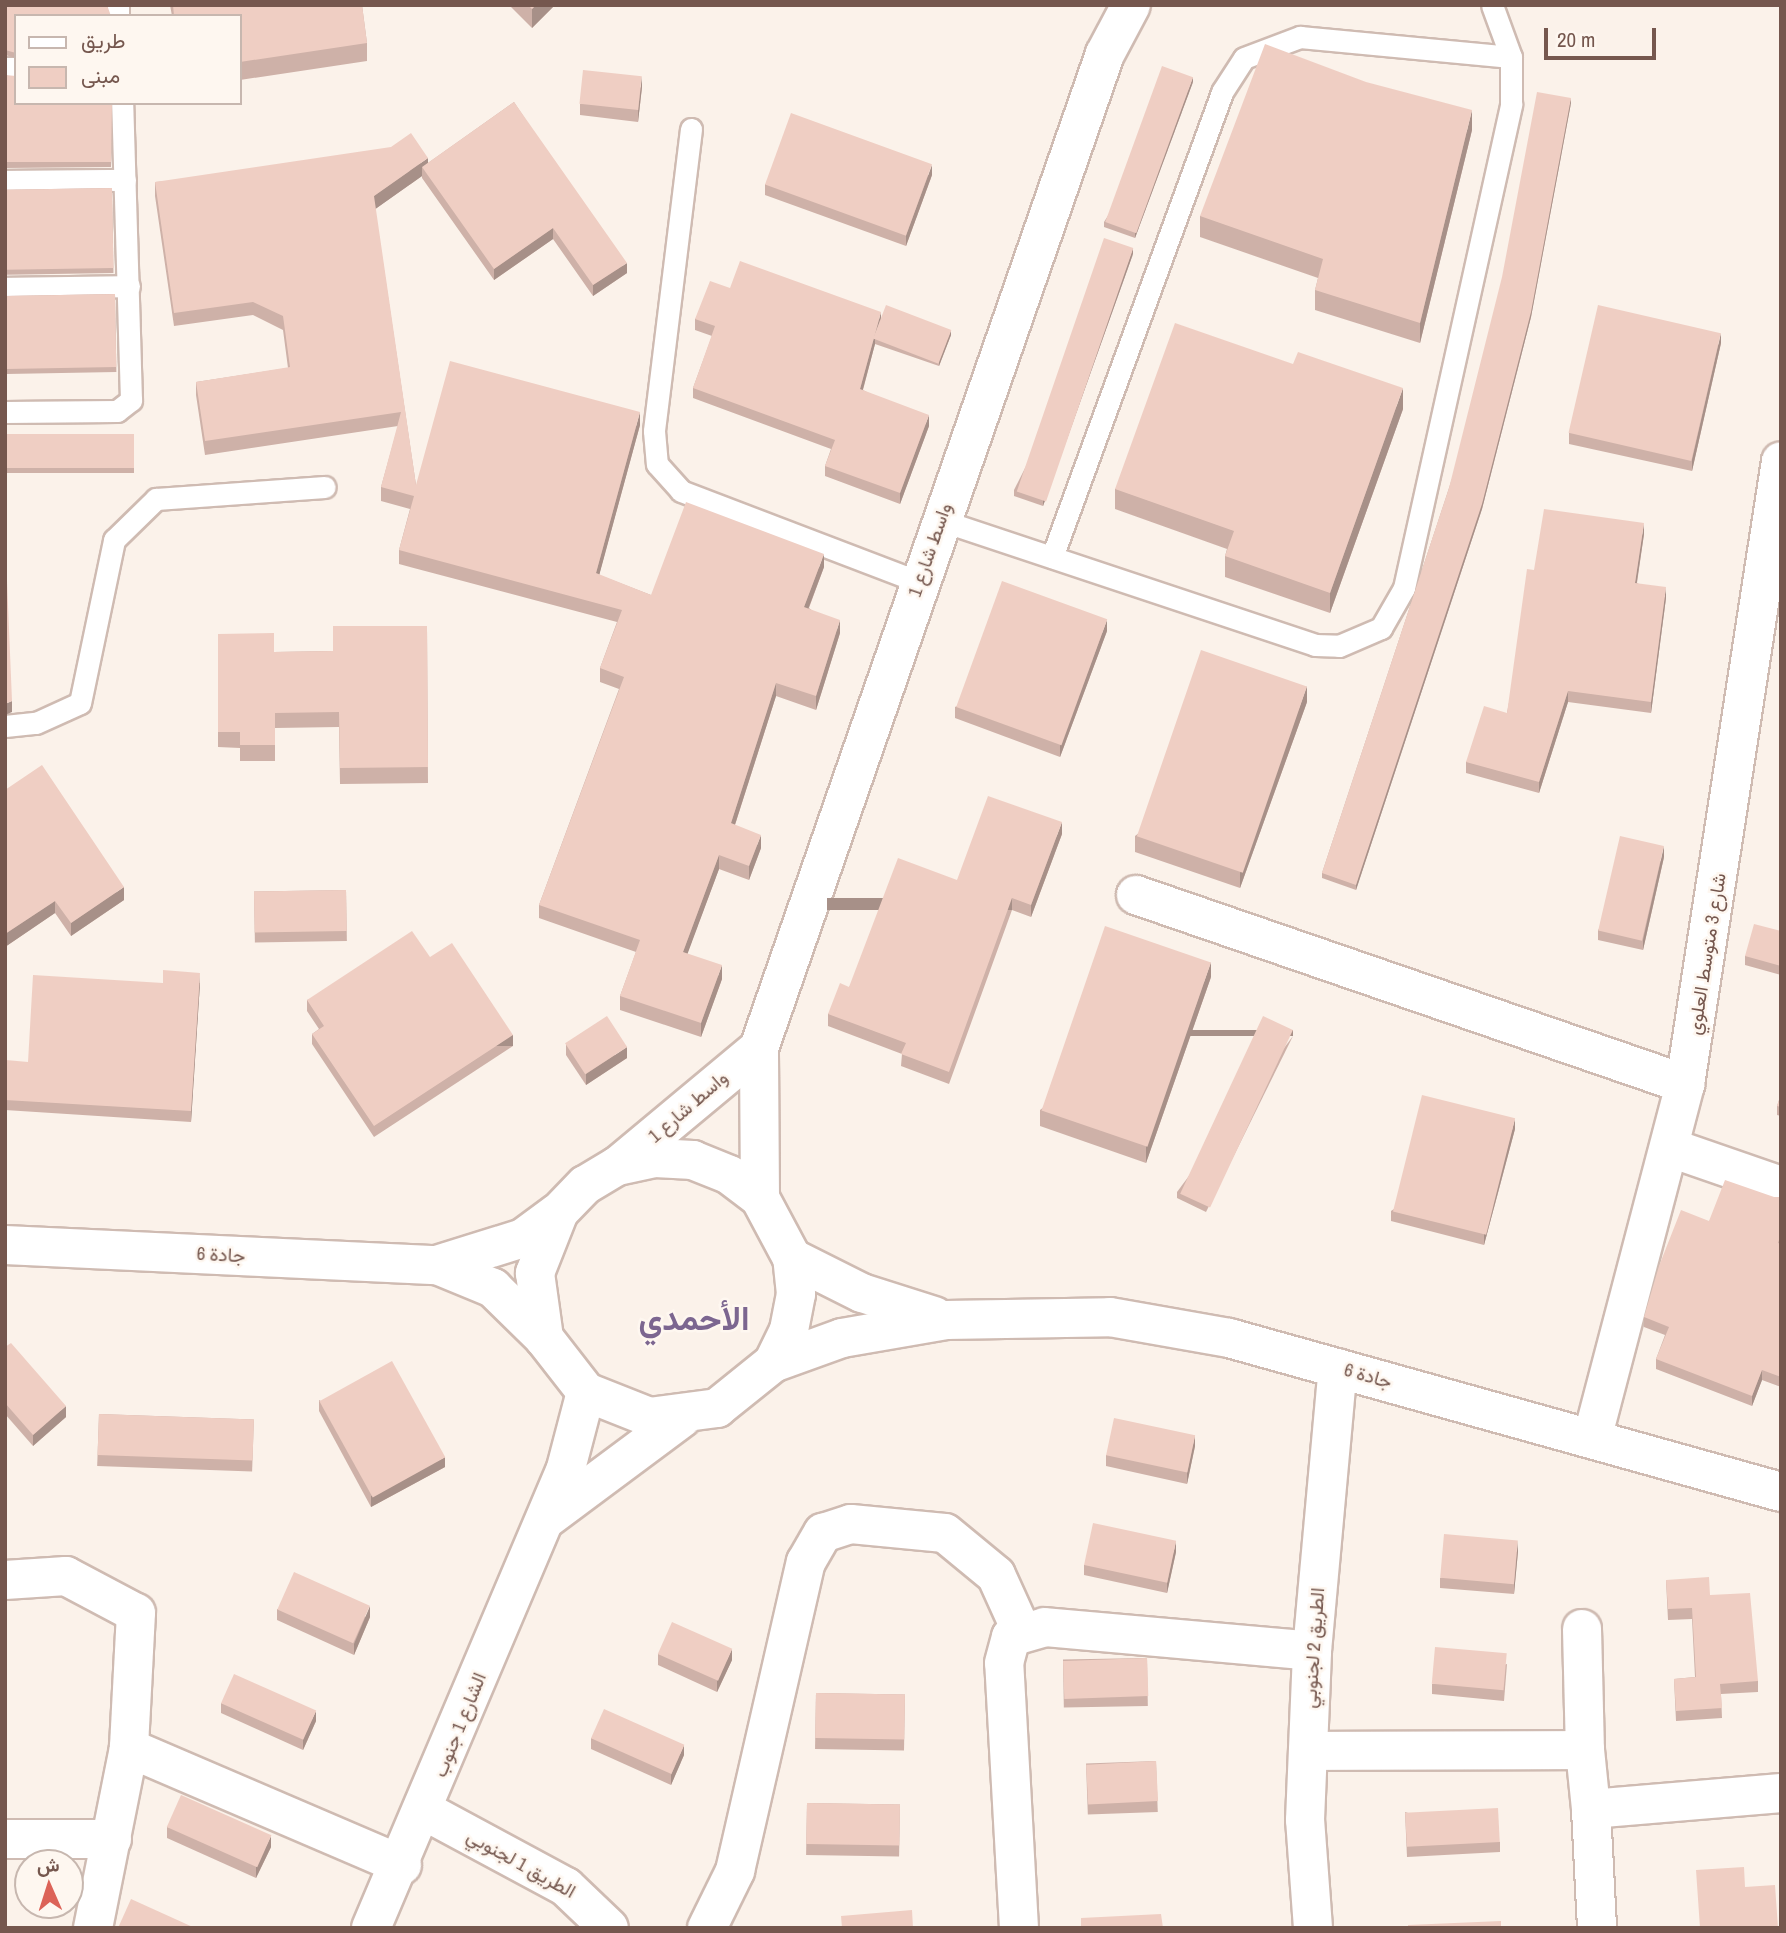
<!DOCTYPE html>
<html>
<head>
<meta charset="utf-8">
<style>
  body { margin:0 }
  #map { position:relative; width:1786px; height:1933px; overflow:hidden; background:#fbf2ea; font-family:"Archivo Narrow",Vazirmatn,sans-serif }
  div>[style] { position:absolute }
  .roads { filter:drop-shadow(2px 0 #cfbbb2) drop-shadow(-2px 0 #cfbbb2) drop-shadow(0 2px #cfbbb2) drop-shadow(0 -2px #cfbbb2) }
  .service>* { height:21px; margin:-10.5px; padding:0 10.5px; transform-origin:10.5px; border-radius:10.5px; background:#fff }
  .minor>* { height:38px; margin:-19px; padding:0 19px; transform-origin:19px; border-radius:19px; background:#fff }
  .secondary>* { height:38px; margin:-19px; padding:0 19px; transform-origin:19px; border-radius:19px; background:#fff }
  .wall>* { inset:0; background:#ceb1a8; transform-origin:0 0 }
  .shaded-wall>* { inset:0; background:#a79088; transform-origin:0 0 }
  .building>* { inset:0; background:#efcec3; transform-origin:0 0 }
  span { translate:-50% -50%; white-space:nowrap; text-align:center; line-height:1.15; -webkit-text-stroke:5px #fef7f0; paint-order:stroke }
  .street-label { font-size:19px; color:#75574e }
  .town-label { font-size:33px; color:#7c6690; font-weight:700 }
  .frame { position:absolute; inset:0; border:7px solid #75574e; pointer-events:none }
  .legend { position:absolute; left:14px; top:14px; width:228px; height:91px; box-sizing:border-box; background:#fef7f0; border:2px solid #c7b7af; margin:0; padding:9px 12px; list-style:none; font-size:21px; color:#75574e }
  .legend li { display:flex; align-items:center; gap:14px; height:35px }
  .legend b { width:35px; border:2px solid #c7b7af }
  .north { position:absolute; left:14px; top:1849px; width:70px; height:70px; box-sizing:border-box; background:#fef7f0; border:2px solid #c7b7af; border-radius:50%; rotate:357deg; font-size:19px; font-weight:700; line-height:28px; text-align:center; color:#75574e }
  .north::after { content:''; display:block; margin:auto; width:24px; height:32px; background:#dc6358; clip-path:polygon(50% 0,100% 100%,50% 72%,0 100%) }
  .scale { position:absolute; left:1544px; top:28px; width:112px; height:32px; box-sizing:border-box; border:4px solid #75574e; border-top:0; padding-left:9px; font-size:21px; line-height:24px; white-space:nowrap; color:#75574e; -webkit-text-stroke:5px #fef7f0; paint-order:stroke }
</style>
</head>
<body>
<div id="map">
  <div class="roads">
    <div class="service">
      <i style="left:118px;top:5px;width:11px;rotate:90deg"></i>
      <i style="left:5px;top:68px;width:11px"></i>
      <i style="left:691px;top:129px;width:304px;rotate:97deg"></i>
      <i style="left:654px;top:431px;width:33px;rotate:85deg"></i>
      <i style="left:657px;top:464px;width:36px;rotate:48deg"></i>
      <i style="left:681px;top:491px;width:255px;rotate:20.9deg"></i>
      <i style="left:5px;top:181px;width:120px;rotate:-0.5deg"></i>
      <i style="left:5px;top:288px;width:124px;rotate:-0.9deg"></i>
      <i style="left:5px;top:412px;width:112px;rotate:-0.5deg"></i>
      <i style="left:117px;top:411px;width:18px;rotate:-38deg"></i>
      <i style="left:131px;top:400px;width:297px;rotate:-91.7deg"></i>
      <i style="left:940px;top:520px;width:395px;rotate:18.4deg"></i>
      <i style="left:1315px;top:645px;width:24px;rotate:2deg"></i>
      <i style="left:1339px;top:646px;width:46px;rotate:-23.2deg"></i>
      <i style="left:1381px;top:628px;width:46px;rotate:-60.1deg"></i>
      <i style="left:1404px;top:588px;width:496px;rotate:-77.5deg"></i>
      <i style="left:1511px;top:104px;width:47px;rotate:-90deg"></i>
      <i style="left:1511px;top:57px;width:55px;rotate:-110.1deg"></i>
      <i style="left:1052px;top:557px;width:495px;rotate:-69.9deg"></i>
      <i style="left:1222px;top:92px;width:40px;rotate:-57.1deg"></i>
      <i style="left:1244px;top:58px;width:60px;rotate:-20.6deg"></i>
      <i style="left:1300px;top:37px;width:212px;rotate:5.4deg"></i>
      <i style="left:5px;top:726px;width:31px;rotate:-6deg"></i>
      <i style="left:36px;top:723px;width:48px;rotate:-24.4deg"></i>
      <i style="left:80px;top:703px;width:167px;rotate:-78.2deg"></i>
      <i style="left:114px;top:540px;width:59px;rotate:-44.3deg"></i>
      <i style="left:156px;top:499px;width:169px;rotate:-4.1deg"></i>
    </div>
    <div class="minor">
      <i style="left:1136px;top:895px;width:581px;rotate:19deg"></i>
      <i style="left:1671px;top:1148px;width:116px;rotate:19.1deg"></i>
      <i style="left:1592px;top:1439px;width:367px;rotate:-75.3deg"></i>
      <i style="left:1685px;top:1084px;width:630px;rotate:-81.24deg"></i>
      <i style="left:549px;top:1517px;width:166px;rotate:-36.7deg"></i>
      <i style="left:5px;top:1580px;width:61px;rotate:-3.8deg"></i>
      <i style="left:66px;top:1576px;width:79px;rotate:27.9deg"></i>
      <i style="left:136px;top:1613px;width:135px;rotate:93deg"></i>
      <i style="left:129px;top:1748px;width:297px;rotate:23.2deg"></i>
      <i style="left:1582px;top:1629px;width:121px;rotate:88.6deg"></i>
      <i style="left:1308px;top:1751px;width:277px;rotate:-0.2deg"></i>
      <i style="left:1585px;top:1750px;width:59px;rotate:84.2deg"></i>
      <i style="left:1591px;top:1809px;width:191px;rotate:-4.8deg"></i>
      <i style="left:1591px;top:1809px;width:119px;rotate:87.1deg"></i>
      <i style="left:425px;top:1811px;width:160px;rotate:28.3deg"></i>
      <i style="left:566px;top:1887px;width:59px;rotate:43.6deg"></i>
      <i style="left:5px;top:1839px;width:107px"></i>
      <i style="left:93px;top:1928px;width:184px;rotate:-78.7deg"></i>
      <i style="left:371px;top:1928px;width:496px;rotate:-67deg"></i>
      <i style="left:565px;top:1472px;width:83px;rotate:-75.3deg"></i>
      <i style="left:707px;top:1928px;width:64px;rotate:-63.8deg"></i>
      <i style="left:735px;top:1871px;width:317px;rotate:-77.1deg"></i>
      <i style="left:806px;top:1562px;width:34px;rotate:-60deg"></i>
      <i style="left:823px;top:1533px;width:29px;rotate:-18deg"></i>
      <i style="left:851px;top:1524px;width:94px;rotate:5.5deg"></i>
      <i style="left:945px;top:1533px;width:66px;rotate:39.5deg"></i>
      <i style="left:996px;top:1575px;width:60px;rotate:65.6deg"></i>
      <i style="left:1019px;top:1928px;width:265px;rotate:-93.2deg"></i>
      <i style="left:1004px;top:1663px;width:27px;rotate:-75deg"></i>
      <i style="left:1011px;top:1637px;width:35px;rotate:-16deg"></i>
      <i style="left:1045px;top:1627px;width:268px;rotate:5.1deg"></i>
      <i style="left:1313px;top:1928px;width:108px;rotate:-94.2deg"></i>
      <i style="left:1305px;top:1820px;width:169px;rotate:-87.6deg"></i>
      <i style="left:1312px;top:1651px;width:284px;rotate:-84.8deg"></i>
    </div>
    <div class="secondary">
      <i style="left:621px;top:1163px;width:180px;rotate:-39.8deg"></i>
      <i style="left:760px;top:1198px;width:150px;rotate:-90.4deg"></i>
      <i style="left:759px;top:1048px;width:1052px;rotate:-70.81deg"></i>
      <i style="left:1105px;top:54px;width:55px;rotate:-62deg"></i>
      <i style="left:5px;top:1245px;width:432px;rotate:2.7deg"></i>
      <i style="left:437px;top:1265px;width:90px;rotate:-17.4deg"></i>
      <i style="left:523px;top:1238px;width:42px;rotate:-36.3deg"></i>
      <i style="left:792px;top:1258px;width:78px;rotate:26.6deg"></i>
      <i style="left:862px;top:1293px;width:76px;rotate:17.7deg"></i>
      <i style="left:437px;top:1265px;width:61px;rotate:22.3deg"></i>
      <i style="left:493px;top:1288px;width:70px;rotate:44.4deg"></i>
      <i style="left:773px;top:1363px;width:37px;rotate:-64deg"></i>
      <i style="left:789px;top:1330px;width:37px;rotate:-79deg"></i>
      <i style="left:796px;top:1294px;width:36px;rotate:-96deg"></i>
      <i style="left:792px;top:1258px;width:68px;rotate:-118.1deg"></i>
      <i style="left:760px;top:1198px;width:38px;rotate:-143deg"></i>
      <i style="left:730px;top:1175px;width:40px;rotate:-158deg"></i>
      <i style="left:693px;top:1160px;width:38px;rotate:-177deg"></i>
      <i style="left:655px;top:1158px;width:39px;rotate:168deg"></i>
      <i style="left:617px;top:1166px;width:37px;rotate:149deg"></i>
      <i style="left:585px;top:1185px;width:37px;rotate:134deg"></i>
      <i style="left:559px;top:1212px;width:66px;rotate:111.5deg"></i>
      <i style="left:535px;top:1273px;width:66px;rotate:82.1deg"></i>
      <i style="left:544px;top:1338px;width:68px;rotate:52.1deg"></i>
      <i style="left:586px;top:1392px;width:68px;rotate:21.6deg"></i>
      <i style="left:649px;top:1417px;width:69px;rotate:-7.5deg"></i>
      <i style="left:717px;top:1408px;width:72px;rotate:-38.8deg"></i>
      <i style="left:773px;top:1363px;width:73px;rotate:-19.9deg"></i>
      <i style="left:842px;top:1338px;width:106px;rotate:-9.8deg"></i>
      <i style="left:946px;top:1320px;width:164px;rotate:-1deg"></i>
      <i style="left:1110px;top:1317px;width:121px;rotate:10deg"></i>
      <i style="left:1229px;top:1338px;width:573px;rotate:15.59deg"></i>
    </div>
  </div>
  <div class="wall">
    <i style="clip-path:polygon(5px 5px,16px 16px,16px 58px,5px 55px)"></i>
    <i style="clip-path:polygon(170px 5px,362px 5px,367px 43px,367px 61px,240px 80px,240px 16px,172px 16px)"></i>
    <i style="clip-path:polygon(509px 5px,555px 5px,532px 28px)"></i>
    <i style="clip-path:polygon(5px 75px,112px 103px,111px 167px,5px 168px)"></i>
    <i style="clip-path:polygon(1193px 82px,1135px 238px,1104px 227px,1104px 222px)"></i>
    <i style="clip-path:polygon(642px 87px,638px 122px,580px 115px,580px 104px)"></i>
    <i style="clip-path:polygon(514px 102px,627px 273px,593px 296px,553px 239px,494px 280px,422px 178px,422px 176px,375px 209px,416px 485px,640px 425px,599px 575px,651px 595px,824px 567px,809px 608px,840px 633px,816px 710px,776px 696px,735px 825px,761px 848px,749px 880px,719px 869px,687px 954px,722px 979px,701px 1037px,620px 1010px,620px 996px,636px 952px,539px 918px,539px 905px,619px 689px,600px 682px,600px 668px,617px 622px,399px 564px,399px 550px,410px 509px,381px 501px,381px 487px,398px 426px,205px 455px,196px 395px,196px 382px,288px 368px,283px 330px,253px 315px,174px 326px,155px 196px,155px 182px,428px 163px)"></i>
    <i style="clip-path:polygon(1571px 103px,1531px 317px,1482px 509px,1356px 890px,1322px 878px,1322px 873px,1449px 488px)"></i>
    <i style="clip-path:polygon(1472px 130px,1420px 343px,1315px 310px,1315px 290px,1318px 278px,1200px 237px,1200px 216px)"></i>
    <i style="clip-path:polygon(932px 175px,906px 246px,765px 195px,765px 184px)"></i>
    <i style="left:112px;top:188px;width:85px;height:107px;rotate:89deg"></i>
    <i style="clip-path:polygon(1133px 254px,1043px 506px,1014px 496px,1014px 490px)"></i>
    <i style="clip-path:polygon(730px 288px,951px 335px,939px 366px,875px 344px,863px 390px,929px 426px,900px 504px,825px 476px,825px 466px,831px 449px,693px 398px,693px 388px,712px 336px,695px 330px,695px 319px)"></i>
    <i style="left:115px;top:294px;width:78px;height:110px;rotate:89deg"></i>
    <i style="clip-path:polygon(1721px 343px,1692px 471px,1569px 444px,1569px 433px)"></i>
    <i style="clip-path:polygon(1293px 364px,1403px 409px,1330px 613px,1225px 577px,1225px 556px,1227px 549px,1115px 509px,1115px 489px)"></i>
    <i style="left:5px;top:434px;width:129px;height:39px"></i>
    <i style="clip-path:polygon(1644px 534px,1637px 583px,1666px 598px,1651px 713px,1568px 702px,1539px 793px,1466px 773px,1466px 762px,1507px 713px,1534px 570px)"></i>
    <i style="clip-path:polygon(427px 626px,428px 783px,340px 784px,339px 727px,275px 728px,275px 761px,240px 761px,240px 748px,218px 747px,218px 634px,274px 652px,333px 651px)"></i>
    <i style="clip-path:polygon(1107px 631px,1060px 757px,955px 718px,955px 707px)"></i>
    <i style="clip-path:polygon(1307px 702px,1240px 888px,1135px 852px,1135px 836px)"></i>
    <i style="clip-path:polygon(5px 790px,124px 900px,71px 936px,55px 913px,5px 947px)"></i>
    <i style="clip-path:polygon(1062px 834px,1031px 917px,1012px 910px,949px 1084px,901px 1066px,902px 1054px,828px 1026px,828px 1014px,849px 987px,957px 880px)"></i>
    <i style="clip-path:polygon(1664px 857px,1643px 950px,1598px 940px,1598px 930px)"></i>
    <i style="left:346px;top:890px;width:51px;height:92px;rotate:89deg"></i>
    <i style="clip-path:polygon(1781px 931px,1781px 975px,1745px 965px,1745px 956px)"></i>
    <i style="clip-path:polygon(430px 957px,513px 1046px,374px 1137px,312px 1044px,312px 1034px,319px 1029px,307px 1011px,307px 1000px)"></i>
    <i style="clip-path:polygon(1211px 977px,1146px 1163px,1040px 1126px,1040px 1110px)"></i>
    <i style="clip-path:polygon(163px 983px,200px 983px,191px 1122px,5px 1110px,5px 1077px,28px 1062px)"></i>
    <i style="clip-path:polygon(1293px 1036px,1206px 1212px,1177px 1198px,1177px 1192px)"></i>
    <i style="clip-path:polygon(566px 1044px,627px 1058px,586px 1085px,566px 1055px)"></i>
    <i style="clip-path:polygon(1781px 1094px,1781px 1116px,1777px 1115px,1777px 1106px)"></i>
    <i style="clip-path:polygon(1515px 1129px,1484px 1245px,1391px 1221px,1391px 1211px)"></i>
    <i style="clip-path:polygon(1774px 1197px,1781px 1197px,1781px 1387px,1762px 1380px,1752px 1406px,1656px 1369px,1656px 1359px,1665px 1335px,1644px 1327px,1644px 1317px,1709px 1221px)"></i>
    <i style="clip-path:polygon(5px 1347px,66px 1417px,33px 1446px,5px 1414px)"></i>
    <i style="clip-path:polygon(319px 1400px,445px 1467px,371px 1507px,319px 1411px)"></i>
    <i style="left:99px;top:1414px;width:155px;height:52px;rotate:2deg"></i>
    <i style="clip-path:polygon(1195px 1446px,1187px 1484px,1106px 1466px,1106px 1455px)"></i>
    <i style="clip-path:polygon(1518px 1551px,1514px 1594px,1440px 1588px,1440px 1578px)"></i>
    <i style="clip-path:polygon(1176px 1552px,1167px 1593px,1084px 1575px,1084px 1565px)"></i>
    <i style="clip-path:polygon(1666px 1580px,1710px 1595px,1758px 1681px,1758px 1692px,1721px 1694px,1722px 1718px,1676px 1721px,1674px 1679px,1695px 1677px,1692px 1619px,1668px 1620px)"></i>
    <i style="clip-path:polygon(277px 1609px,370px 1617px,354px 1655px,277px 1620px)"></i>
    <i style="clip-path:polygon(658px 1654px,732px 1660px,717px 1692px,658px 1665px)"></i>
    <i style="left:1147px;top:1658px;width:48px;height:84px;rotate:89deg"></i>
    <i style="clip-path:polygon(1507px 1664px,1504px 1701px,1432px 1694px,1432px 1684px)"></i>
    <i style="left:816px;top:1693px;width:89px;height:56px;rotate:1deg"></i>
    <i style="clip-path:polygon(221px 1703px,316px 1721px,303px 1750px,221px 1713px)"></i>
    <i style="clip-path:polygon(591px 1738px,684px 1755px,671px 1785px,591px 1749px)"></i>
    <i style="left:1156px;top:1761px;width:51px;height:70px;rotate:88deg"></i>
    <i style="left:807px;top:1803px;width:93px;height:52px;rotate:1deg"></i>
    <i style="clip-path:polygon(1405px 1812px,1500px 1842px,1500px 1852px,1407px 1857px)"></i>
    <i style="clip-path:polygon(167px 1827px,271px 1847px,256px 1878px,167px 1838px)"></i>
  </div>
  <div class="shaded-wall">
    <i style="clip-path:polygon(536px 5px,555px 5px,532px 28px,532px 9px)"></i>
    <i style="clip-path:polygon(642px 76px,642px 87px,638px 122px,638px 111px)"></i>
    <i style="clip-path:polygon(1193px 77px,1193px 82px,1135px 238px,1135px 232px)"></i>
    <i style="clip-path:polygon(1571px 98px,1571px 103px,1531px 317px,1482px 509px,1356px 890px,1356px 885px)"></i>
    <i style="clip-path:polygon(1472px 110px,1472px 130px,1420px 343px,1420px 323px)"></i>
    <i style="clip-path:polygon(428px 158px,428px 171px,422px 167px,422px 176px,374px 210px,374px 196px)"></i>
    <i style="clip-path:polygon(932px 165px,932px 175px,906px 246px,906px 235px)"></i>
    <i style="clip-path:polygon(553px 228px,553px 239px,494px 280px,494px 269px)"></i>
    <i style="clip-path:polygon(1133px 248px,1133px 254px,1043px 506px,1043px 501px)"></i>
    <i style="clip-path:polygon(627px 263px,627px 273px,593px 296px,593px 285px)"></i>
    <i style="clip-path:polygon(881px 312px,881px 323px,875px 339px,875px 344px,860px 400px,860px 389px)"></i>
    <i style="clip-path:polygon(951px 330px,951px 335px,939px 366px,939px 361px)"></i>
    <i style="clip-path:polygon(1721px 333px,1721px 343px,1692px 471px,1692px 460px)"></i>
    <i style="clip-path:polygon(1403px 388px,1403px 409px,1330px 613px,1330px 593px)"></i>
    <i style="clip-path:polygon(640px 412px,640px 425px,596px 587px,596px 573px)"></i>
    <i style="clip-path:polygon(929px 415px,929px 426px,900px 504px,900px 493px)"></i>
    <i style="clip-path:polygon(1644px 523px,1644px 534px,1635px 594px,1635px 583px)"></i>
    <i style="clip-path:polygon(824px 554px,824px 567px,804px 620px,804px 607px)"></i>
    <i style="clip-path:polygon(1666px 587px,1666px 598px,1651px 713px,1651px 702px)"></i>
    <i style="clip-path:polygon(840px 620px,840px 633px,816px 710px,816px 696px)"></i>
    <i style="clip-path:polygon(1107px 620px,1107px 631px,1060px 757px,1060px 746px)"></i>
    <i style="clip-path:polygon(776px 683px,776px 696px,731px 837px,731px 823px)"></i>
    <i style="clip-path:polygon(1307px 686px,1307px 702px,1240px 888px,1240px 873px)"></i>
    <i style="clip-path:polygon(1568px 691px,1568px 702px,1539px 793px,1539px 782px)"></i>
    <i style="clip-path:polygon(12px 701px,12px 712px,5px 715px,5px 704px)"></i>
    <i style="clip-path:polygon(1062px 822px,1062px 834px,1031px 917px,1031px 905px)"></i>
    <i style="clip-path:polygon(761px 835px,761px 848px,749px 880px,749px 866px)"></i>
    <i style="clip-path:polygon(1664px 846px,1664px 857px,1643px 950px,1643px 940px)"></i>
    <i style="clip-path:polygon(719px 855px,719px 869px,683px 966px,683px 952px)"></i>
    <i style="clip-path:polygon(124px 887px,124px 900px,71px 936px,71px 923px)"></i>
    <i style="left:1012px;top:898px;width:12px;height:185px;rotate:90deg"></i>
    <i style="clip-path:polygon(55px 901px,55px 913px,5px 947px,5px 934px)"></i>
    <i style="clip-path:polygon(1211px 962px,1211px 977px,1146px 1163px,1146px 1147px)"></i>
    <i style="clip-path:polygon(722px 965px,722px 979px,701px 1037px,701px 1023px)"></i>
    <i style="clip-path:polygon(200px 973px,200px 983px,191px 1122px,191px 1111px)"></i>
    <i style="left:1293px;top:1030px;width:6px;height:196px;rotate:90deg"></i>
    <i style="left:513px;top:1035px;width:11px;height:166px;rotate:90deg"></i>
    <i style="clip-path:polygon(627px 1047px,627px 1058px,586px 1085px,586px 1074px)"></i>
    <i style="clip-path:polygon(1515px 1119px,1515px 1129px,1484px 1245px,1484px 1234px)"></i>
    <i style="clip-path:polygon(1762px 1370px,1762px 1380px,1752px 1406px,1752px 1396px)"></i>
    <i style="clip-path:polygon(66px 1406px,66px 1417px,33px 1446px,33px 1435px)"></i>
    <i style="clip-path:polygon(1195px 1435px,1195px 1446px,1187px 1484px,1187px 1473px)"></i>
    <i style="clip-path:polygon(445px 1457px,445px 1467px,371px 1507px,371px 1496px)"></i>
    <i style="clip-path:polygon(1518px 1540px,1518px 1551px,1514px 1594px,1514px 1584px)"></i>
    <i style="clip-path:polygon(1176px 1541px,1176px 1552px,1167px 1593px,1167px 1583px)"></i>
    <i style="clip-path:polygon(370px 1606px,370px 1617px,354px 1655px,354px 1644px)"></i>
    <i style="clip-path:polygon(732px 1649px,732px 1660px,717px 1692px,717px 1681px)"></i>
    <i style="clip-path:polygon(316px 1711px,316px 1721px,303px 1750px,303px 1739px)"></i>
    <i style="clip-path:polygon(684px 1745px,684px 1755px,671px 1785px,671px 1775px)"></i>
    <i style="clip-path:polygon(271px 1836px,271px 1847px,256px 1878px,256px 1867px)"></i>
  </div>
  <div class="building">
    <i style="clip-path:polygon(5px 5px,107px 5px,111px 16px,16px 16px,16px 53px,5px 50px)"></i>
    <i style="clip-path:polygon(173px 5px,362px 5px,367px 43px,240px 62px,240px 16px,174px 16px)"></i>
    <i style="clip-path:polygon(528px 5px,536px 5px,532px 9px)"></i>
    <i style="clip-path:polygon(1265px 44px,1366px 82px,1472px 110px,1420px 323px,1315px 290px,1323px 259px,1200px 216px)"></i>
    <i style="left:1162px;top:66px;width:33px;height:166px;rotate:20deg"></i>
    <i style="left:583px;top:70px;width:59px;height:34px;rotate:6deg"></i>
    <i style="clip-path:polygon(5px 75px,16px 76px,16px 103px,112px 103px,111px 162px,5px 162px)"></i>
    <i style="clip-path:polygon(1537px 92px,1571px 98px,1531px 312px,1482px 504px,1356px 885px,1322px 873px,1449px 488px,1502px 277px)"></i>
    <i style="clip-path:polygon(514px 102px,627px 263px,593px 285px,553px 228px,494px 269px,422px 167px)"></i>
    <i style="left:791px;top:113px;width:150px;height:76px;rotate:20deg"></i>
    <i style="clip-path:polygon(411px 133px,428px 158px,374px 196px,416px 485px,450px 361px,640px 412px,596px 573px,651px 595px,686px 502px,824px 554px,804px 607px,840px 620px,816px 696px,776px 683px,731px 823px,761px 835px,749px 866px,719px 855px,683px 952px,722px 965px,701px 1023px,620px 996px,640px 940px,539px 905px,624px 677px,600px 668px,622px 610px,399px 550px,414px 496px,381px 487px,401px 412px,205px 441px,196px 382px,290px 367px,283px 316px,253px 302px,174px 313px,155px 182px,391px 147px)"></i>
    <i style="left:112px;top:188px;width:80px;height:107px;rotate:89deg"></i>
    <i style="left:1104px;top:238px;width:31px;height:268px;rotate:19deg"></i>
    <i style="clip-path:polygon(740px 261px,881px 312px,860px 389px,929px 415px,900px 493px,825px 466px,835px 440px,693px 388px,715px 326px,695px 319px,710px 281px,730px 288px)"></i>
    <i style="left:115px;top:294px;width:73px;height:110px;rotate:89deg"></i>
    <i style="left:886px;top:305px;width:70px;height:36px;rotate:21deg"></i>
    <i style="left:1598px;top:305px;width:126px;height:131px;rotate:13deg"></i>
    <i style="clip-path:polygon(1175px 323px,1293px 364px,1298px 352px,1403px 388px,1330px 593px,1225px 556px,1234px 531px,1115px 489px)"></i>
    <i style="left:5px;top:434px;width:129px;height:34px"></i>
    <i style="clip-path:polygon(1544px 509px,1644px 523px,1635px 583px,1666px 587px,1651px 702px,1568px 691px,1539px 782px,1466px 762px,1484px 706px,1507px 713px,1527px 569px,1534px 570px)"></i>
    <i style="clip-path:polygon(5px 533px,12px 701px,5px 704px)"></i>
    <i style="left:1002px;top:581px;width:112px;height:134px;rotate:20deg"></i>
    <i style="clip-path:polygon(333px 626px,427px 626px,428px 767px,340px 768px,339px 712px,275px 713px,275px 745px,240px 745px,240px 732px,218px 732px,218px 634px,274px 633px,274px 652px,333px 651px)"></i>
    <i style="left:1201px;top:650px;width:112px;height:197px;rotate:19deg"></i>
    <i style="clip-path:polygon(42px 765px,124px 887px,71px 923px,55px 901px,5px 934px,5px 790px)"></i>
    <i style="clip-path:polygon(988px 796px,1062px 822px,1031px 905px,1012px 898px,949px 1072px,901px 1054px,906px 1043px,828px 1014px,840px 983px,849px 987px,898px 858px,957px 880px)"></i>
    <i style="left:1620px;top:836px;width:45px;height:97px;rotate:13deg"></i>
    <i style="left:346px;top:890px;width:41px;height:92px;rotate:89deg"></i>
    <i style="clip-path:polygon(1754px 924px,1781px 931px,1781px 966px,1745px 956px)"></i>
    <i style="left:1105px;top:926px;width:112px;height:195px;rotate:19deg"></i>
    <i style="clip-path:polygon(412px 931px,430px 957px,452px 943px,513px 1035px,374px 1126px,312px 1034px,324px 1026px,307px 1000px)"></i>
    <i style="clip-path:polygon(163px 970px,200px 973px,191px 1111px,5px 1100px,6px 1060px,28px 1062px,33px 975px,163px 983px)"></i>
    <i style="left:607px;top:1016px;width:37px;height:50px;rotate:57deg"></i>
    <i style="left:1263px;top:1016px;width:33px;height:196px;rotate:25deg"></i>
    <i style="clip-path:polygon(1781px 1094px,1781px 1107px,1777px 1106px)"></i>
    <i style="left:1422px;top:1095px;width:96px;height:120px;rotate:14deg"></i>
    <i style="clip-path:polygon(1725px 1180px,1774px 1197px,1781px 1197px,1781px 1234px,1778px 1243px,1781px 1244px,1781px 1377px,1762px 1370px,1752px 1396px,1656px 1359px,1669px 1327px,1644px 1317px,1659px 1266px,1681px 1210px,1709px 1221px)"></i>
    <i style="clip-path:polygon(11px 1343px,66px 1406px,33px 1435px,5px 1403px,5px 1347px)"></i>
    <i style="left:392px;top:1361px;width:110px;height:83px;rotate:61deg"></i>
    <i style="left:99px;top:1414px;width:155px;height:41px;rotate:2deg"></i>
    <i style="left:1114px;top:1418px;width:83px;height:38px;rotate:12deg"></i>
    <i style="left:1093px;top:1523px;width:85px;height:43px;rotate:12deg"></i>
    <i style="left:1444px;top:1534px;width:74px;height:44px;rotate:5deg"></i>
    <i style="left:294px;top:1572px;width:83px;height:41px;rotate:24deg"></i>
    <i style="clip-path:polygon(1709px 1577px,1710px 1595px,1750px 1593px,1758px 1681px,1720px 1684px,1722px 1708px,1676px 1711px,1674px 1679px,1696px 1677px,1692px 1608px,1668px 1609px,1666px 1580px)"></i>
    <i style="left:672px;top:1622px;width:66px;height:35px;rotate:24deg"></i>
    <i style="left:1435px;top:1647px;width:72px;height:37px;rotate:5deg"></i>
    <i style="left:1147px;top:1658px;width:38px;height:84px;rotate:88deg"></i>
    <i style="left:234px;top:1674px;width:90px;height:32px;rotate:24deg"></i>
    <i style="left:816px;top:1693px;width:89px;height:45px;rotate:1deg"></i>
    <i style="left:604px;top:1709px;width:88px;height:32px;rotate:24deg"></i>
    <i style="left:1156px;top:1761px;width:40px;height:70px;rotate:87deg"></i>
    <i style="left:181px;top:1795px;width:99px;height:35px;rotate:24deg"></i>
    <i style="left:807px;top:1803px;width:93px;height:41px;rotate:1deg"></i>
    <i style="left:1498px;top:1808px;width:34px;height:93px;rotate:87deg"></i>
    <i style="clip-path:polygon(1744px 1867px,1745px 1887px,1775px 1885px,1778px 1928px,1700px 1928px,1696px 1870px)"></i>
    <i style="clip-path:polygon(131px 1899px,195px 1928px,118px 1928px)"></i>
    <i style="clip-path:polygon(912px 1910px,913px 1928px,842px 1928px,841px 1916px)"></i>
    <i style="clip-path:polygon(1161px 1914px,1163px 1928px,1081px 1928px,1081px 1918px)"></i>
    <i style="clip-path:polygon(1501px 1921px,1501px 1928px,1408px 1928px,1408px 1925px)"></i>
  </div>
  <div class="street-label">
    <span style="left:930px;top:550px;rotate:-71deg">واسط شارع 1</span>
    <span style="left:1707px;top:954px;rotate:-81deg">شارع 3 متوسط العلوي</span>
    <span style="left:688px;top:1107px;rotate:-41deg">واسط شارع 1</span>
    <span style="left:221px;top:1255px;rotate:3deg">جادة 6</span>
    <span style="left:1368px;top:1376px;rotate:16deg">جادة 6</span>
    <span style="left:1314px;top:1648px;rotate:-86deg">الطريق 2 لجنوبي</span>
    <span style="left:460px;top:1725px;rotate:-68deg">الشارع 1 جنوب</span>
    <span style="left:521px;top:1864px;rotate:29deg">الطريق 1 لجنوبي</span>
  </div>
  <div class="town-label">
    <span style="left:694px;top:1319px">الأحمدي</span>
  </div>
  <div class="frame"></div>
  <ul class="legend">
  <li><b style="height:9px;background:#fff"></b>طريق</li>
  <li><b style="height:19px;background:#efcec3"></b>مبنى</li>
  </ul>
  <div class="north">ش</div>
  <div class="scale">20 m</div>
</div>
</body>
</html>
